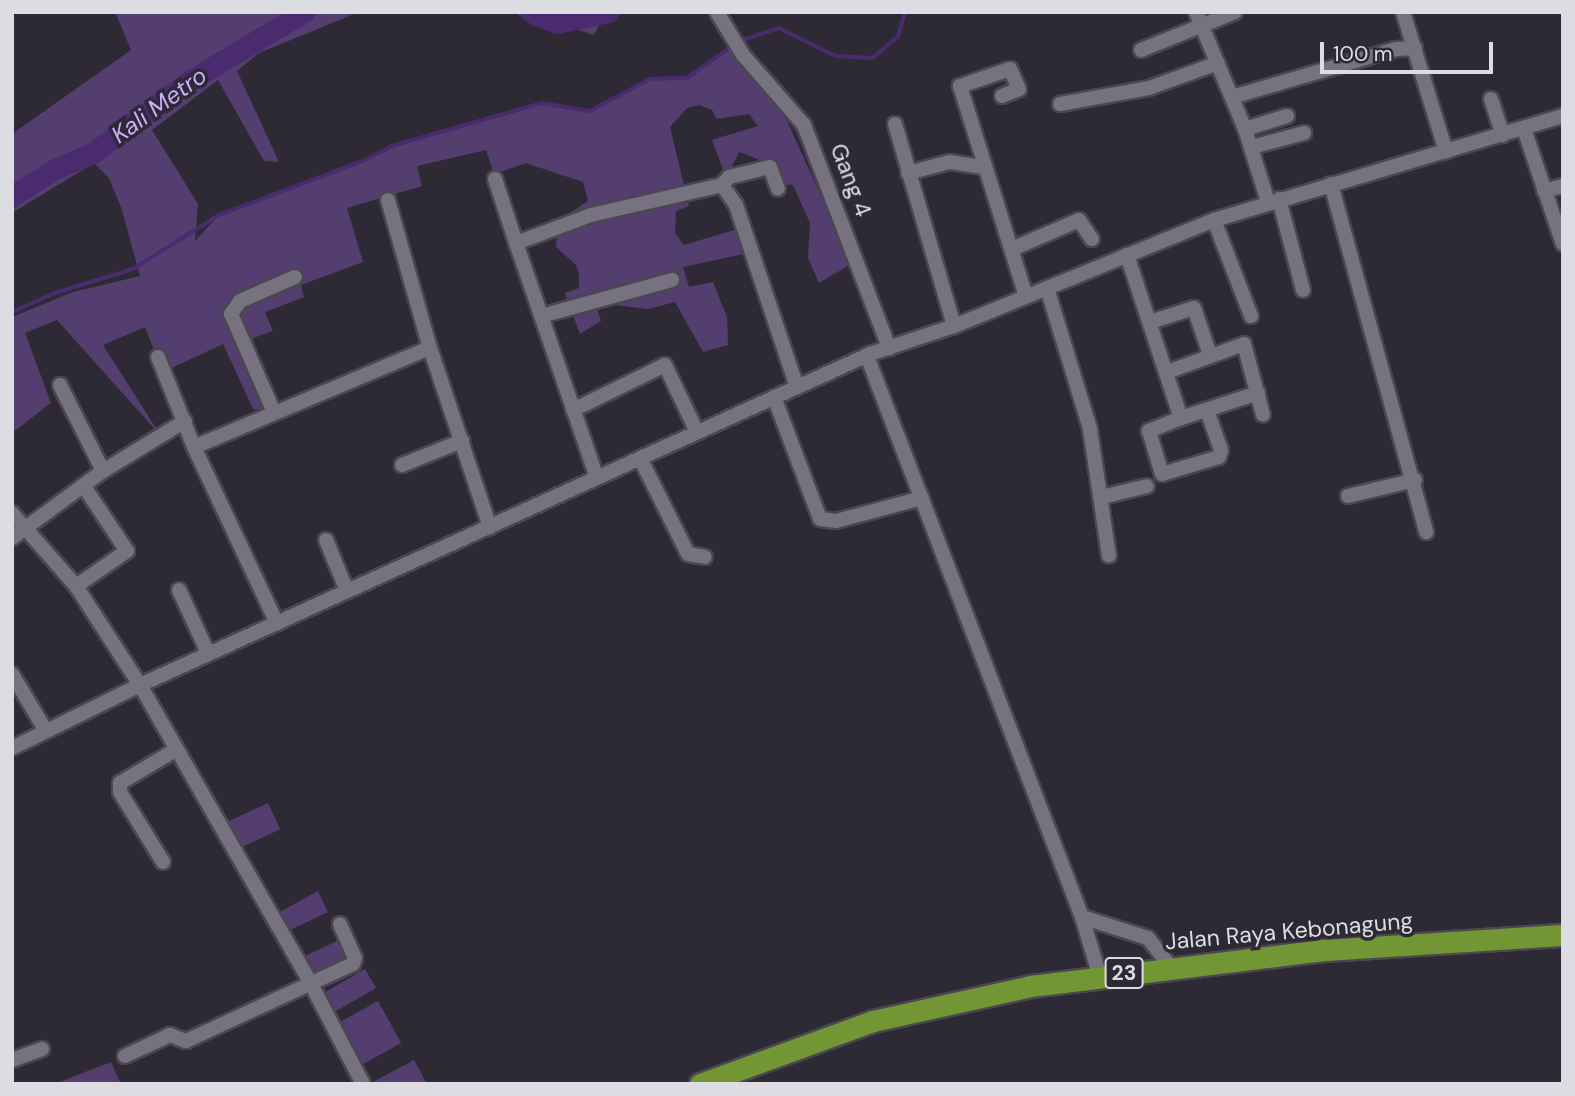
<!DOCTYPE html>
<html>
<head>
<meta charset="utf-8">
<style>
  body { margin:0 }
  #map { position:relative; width:1575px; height:1096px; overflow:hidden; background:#2e2a35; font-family:"DM Sans",sans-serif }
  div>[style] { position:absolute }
  .green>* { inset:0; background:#533e6f; transform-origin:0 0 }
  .stream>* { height:3.5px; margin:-1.75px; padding:0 1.75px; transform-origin:1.75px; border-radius:1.75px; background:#4b2b6f }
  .river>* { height:21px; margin:-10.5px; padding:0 10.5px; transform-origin:10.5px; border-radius:10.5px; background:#4b2b6f }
  .roads { filter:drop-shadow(2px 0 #4a4750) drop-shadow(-2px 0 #4a4750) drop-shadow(0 2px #4a4750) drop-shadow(0 -2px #4a4750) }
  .minor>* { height:14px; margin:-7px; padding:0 7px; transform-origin:7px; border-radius:7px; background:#77727f }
  .highway>* { height:21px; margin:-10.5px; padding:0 10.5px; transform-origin:10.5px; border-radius:10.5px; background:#739635 }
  span { translate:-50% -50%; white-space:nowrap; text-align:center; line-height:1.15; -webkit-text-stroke:7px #2e2a35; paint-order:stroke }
  .shield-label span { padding:2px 5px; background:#2e2a35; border:2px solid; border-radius:5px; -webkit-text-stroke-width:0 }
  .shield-label { font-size:21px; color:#dedce3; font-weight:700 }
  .street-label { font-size:23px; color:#dedce3 }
  .water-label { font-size:24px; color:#ccacfb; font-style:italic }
  .frame { position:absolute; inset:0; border:14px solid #dedce3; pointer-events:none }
  .scale { position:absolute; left:1320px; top:42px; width:173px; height:32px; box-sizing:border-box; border:4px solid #dedce3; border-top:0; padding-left:9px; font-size:21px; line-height:24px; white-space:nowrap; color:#dedce3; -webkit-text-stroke:5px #2e2a35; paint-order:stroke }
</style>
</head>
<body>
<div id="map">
  <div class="green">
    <i style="clip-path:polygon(115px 12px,359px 12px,259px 53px,237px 71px,279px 162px,264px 161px,218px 80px,152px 130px,198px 204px,195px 241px,219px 215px,365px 160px,392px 146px,542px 103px,590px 111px,650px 79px,687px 78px,736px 44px,782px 110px,827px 209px,858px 260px,819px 283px,808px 258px,810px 223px,793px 185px,774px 184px,758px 159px,739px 152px,726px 178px,712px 140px,758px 126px,749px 114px,717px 119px,712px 110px,699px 105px,687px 108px,670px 127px,689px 206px,676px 211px,675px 233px,684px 245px,741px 228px,748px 253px,683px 267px,689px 287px,713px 282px,727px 317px,728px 345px,703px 352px,675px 302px,648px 309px,606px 304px,597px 308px,601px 321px,580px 334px,565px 293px,579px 288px,579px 275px,576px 265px,556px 247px,559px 220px,588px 201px,583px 182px,526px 163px,494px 174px,486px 150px,417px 166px,422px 186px,347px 208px,363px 262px,301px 285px,304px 297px,265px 312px,273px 331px,253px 338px,273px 410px,253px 409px,223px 344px,163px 372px,145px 327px,103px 345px,161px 436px,57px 320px,25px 333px,51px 403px,12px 433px,12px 317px,73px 292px,140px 276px,121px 207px,109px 178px,94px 163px,12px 213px,12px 134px,131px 50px)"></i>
    <i style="clip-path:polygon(515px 12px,606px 12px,594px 35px,576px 29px,534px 26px)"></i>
    <i style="left:268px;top:803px;width:29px;height:49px;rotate:65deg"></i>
    <i style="clip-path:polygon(318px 891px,328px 912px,286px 932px,276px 914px)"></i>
    <i style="clip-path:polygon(343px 938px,354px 956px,313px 978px,301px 958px)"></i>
    <i style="left:365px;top:969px;width:22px;height:50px;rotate:60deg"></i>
    <i style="left:378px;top:1001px;width:48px;height:45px;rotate:61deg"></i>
    <i style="clip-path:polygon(414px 1060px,427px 1084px,373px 1082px)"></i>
    <i style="clip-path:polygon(111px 1062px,121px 1084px,54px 1084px)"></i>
  </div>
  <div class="stream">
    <i style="left:740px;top:41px;width:41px;rotate:-18.4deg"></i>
    <i style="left:779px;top:28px;width:64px;rotate:26.2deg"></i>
    <i style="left:836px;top:56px;width:36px;rotate:3deg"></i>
    <i style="left:872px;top:58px;width:33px;rotate:-39deg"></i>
    <i style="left:898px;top:37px;width:26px;rotate:-74deg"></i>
    <i style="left:12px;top:312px;width:47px;rotate:-23.8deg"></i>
    <i style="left:55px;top:293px;width:82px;rotate:-17.1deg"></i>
    <i style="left:133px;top:269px;width:102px;rotate:-32.1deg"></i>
    <i style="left:219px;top:215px;width:156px;rotate:-20.6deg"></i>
    <i style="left:365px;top:160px;width:30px;rotate:-27deg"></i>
    <i style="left:392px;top:146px;width:156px;rotate:-16deg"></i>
    <i style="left:542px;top:103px;width:49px;rotate:9.5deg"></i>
    <i style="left:590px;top:111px;width:68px;rotate:-28.1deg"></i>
    <i style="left:650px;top:79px;width:37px;rotate:-2deg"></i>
    <i style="left:687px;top:78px;width:57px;rotate:-35.1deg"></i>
  </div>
  <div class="river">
    <i style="left:531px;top:12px;width:28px;rotate:23deg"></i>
    <i style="left:557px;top:23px;width:53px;rotate:-11.9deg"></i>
    <i style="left:12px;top:196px;width:51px;rotate:-32.1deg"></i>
    <i style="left:55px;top:169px;width:43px;rotate:-23.6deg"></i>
    <i style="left:94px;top:152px;width:122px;rotate:-36.7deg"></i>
    <i style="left:192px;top:79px;width:131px;rotate:-30.9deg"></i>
  </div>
  <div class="roads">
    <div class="minor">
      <i style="left:717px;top:12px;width:50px;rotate:58.8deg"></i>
      <i style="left:743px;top:55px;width:93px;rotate:48.9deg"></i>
      <i style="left:804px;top:125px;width:239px;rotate:69.1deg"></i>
      <i style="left:1196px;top:12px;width:127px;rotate:67.3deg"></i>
      <i style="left:1245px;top:129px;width:77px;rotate:72.5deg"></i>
      <i style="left:1403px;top:12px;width:146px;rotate:72.9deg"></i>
      <i style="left:1141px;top:50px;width:101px;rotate:-22deg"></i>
      <i style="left:1002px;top:96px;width:18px;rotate:-22deg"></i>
      <i style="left:1019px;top:89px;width:22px;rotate:-114deg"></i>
      <i style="left:1010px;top:69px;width:53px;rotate:161.2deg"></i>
      <i style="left:960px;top:86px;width:220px;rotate:72.6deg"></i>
      <i style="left:1232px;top:97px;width:171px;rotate:-16.3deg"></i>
      <i style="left:1396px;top:49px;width:19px;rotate:-3deg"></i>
      <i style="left:1491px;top:99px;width:38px;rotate:72deg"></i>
      <i style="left:1060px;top:104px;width:90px;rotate:-10.2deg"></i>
      <i style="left:1149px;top:88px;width:73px;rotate:-19.9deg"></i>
      <i style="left:895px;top:124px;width:210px;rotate:73.7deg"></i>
      <i style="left:1245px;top:129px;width:44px;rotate:-17.2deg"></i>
      <i style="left:1524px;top:129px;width:121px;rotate:71.3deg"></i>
      <i style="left:1252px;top:147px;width:54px;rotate:-15.1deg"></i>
      <i style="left:908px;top:173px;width:43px;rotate:-14.7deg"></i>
      <i style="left:950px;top:162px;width:33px;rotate:9deg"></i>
      <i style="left:495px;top:179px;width:67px;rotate:71.8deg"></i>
      <i style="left:1331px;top:184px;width:361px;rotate:74.7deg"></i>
      <i style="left:722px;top:185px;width:11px;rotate:-49deg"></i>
      <i style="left:729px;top:177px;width:42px;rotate:-13.7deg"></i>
      <i style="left:770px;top:167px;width:23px;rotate:70deg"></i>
      <i style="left:1544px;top:191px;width:20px;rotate:-15deg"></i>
      <i style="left:1279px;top:199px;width:94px;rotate:75.2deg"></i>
      <i style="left:388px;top:200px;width:154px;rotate:74.2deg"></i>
      <i style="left:430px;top:348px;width:189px;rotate:71.5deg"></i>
      <i style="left:1214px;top:220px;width:103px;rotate:68.9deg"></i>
      <i style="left:1012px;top:249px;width:73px;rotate:-23.4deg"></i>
      <i style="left:1079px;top:220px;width:23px;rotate:56deg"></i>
      <i style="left:1127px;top:255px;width:172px;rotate:71.7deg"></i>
      <i style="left:1181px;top:418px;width:35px;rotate:158deg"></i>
      <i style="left:1149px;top:431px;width:45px;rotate:73.2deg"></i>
      <i style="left:1162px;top:474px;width:59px;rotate:-16.6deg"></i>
      <i style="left:1219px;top:457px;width:7px;rotate:-74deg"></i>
      <i style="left:1221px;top:450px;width:42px;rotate:-109.3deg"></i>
      <i style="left:1047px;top:288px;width:147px;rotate:73deg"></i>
      <i style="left:1090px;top:429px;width:128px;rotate:81.5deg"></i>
      <i style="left:541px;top:316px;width:136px;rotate:-15.4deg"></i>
      <i style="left:1150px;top:322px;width:46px;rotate:-17.7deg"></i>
      <i style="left:1194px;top:308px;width:50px;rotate:71.2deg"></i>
      <i style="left:867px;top:356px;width:601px;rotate:69.03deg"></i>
      <i style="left:1082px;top:917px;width:69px;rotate:17.7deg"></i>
      <i style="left:1148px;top:938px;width:37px;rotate:52deg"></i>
      <i style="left:158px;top:357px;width:97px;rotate:68.2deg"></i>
      <i style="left:194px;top:447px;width:195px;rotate:64.8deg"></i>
      <i style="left:1167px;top:372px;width:82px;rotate:-20deg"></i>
      <i style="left:1244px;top:344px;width:73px;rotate:75deg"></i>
      <i style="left:60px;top:385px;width:96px;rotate:63.4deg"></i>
      <i style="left:774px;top:397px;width:130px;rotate:69.3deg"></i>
      <i style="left:820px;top:519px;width:16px;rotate:7deg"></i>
      <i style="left:836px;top:521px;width:89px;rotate:-15deg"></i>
      <i style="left:273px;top:410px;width:105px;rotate:-113.6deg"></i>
      <i style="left:231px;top:314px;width:16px;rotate:-55deg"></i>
      <i style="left:240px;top:301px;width:60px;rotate:-23.6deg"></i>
      <i style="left:573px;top:410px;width:102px;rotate:-26.1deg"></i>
      <i style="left:665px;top:365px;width:74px;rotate:64.5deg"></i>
      <i style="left:1181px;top:418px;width:81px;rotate:-18deg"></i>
      <i style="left:194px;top:447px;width:256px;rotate:-22.8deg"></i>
      <i style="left:640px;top:458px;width:107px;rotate:63.4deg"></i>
      <i style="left:688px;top:554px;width:17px;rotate:10deg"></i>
      <i style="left:402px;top:465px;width:65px;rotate:-21.8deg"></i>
      <i style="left:597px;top:478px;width:249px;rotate:-109deg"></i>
      <i style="left:516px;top:243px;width:80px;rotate:-20.5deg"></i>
      <i style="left:591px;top:215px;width:134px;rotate:-12.9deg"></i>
      <i style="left:722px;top:185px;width:24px;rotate:55deg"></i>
      <i style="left:736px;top:205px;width:192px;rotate:71.5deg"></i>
      <i style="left:1348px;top:496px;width:69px;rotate:-13.4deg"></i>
      <i style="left:1102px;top:497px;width:46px;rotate:-13.7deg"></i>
      <i style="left:12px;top:513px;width:97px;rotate:48.8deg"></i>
      <i style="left:76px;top:586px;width:118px;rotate:57.1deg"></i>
      <i style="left:140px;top:685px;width:344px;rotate:60.2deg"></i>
      <i style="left:311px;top:984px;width:113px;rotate:62.5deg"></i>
      <i style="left:12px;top:538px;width:113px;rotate:-36.4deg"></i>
      <i style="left:103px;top:471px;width:96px;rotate:-31.4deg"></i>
      <i style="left:326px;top:540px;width:55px;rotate:67.6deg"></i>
      <i style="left:76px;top:586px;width:62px;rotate:-34.5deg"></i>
      <i style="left:127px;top:551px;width:79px;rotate:-123.7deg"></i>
      <i style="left:179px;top:590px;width:69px;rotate:65.3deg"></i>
      <i style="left:12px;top:674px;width:66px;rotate:59.2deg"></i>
      <i style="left:12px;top:748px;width:143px;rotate:-26.2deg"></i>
      <i style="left:140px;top:685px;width:802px;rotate:-24.39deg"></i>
      <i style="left:870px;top:354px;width:89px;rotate:-18.4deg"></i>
      <i style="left:954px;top:326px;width:281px;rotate:-22.2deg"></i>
      <i style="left:1214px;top:220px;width:364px;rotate:-16.6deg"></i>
      <i style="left:163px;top:862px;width:82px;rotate:-121.6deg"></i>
      <i style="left:120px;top:792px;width:9px;rotate:-90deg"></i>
      <i style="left:120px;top:783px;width:66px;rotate:-30.8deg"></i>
      <i style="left:1082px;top:917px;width:63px;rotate:73.3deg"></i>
      <i style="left:125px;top:1056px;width:50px;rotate:-25deg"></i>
      <i style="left:170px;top:1035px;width:17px;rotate:21deg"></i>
      <i style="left:186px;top:1041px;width:184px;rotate:-24.8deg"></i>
      <i style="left:353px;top:964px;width:6px;rotate:-72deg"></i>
      <i style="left:355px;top:958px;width:37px;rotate:-114deg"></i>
      <i style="left:12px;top:1060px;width:32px;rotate:-20deg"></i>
    </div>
    <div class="highway">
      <i style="left:700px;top:1084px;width:184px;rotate:-20deg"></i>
      <i style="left:873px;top:1021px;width:162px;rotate:-12.5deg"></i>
      <i style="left:1031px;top:986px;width:295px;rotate:-7deg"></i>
      <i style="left:1324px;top:950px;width:239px;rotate:-3.6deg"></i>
    </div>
  </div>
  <div class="shield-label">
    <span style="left:1124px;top:973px">23</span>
  </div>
  <div class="street-label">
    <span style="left:851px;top:180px;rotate:69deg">Gang 4</span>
    <span style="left:1289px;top:931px;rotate:-5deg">Jalan Raya Kebonagung</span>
  </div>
  <div class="water-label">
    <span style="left:159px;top:105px;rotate:-36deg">Kali Metro</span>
  </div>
  <div class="frame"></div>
  <div class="scale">100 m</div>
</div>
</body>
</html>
